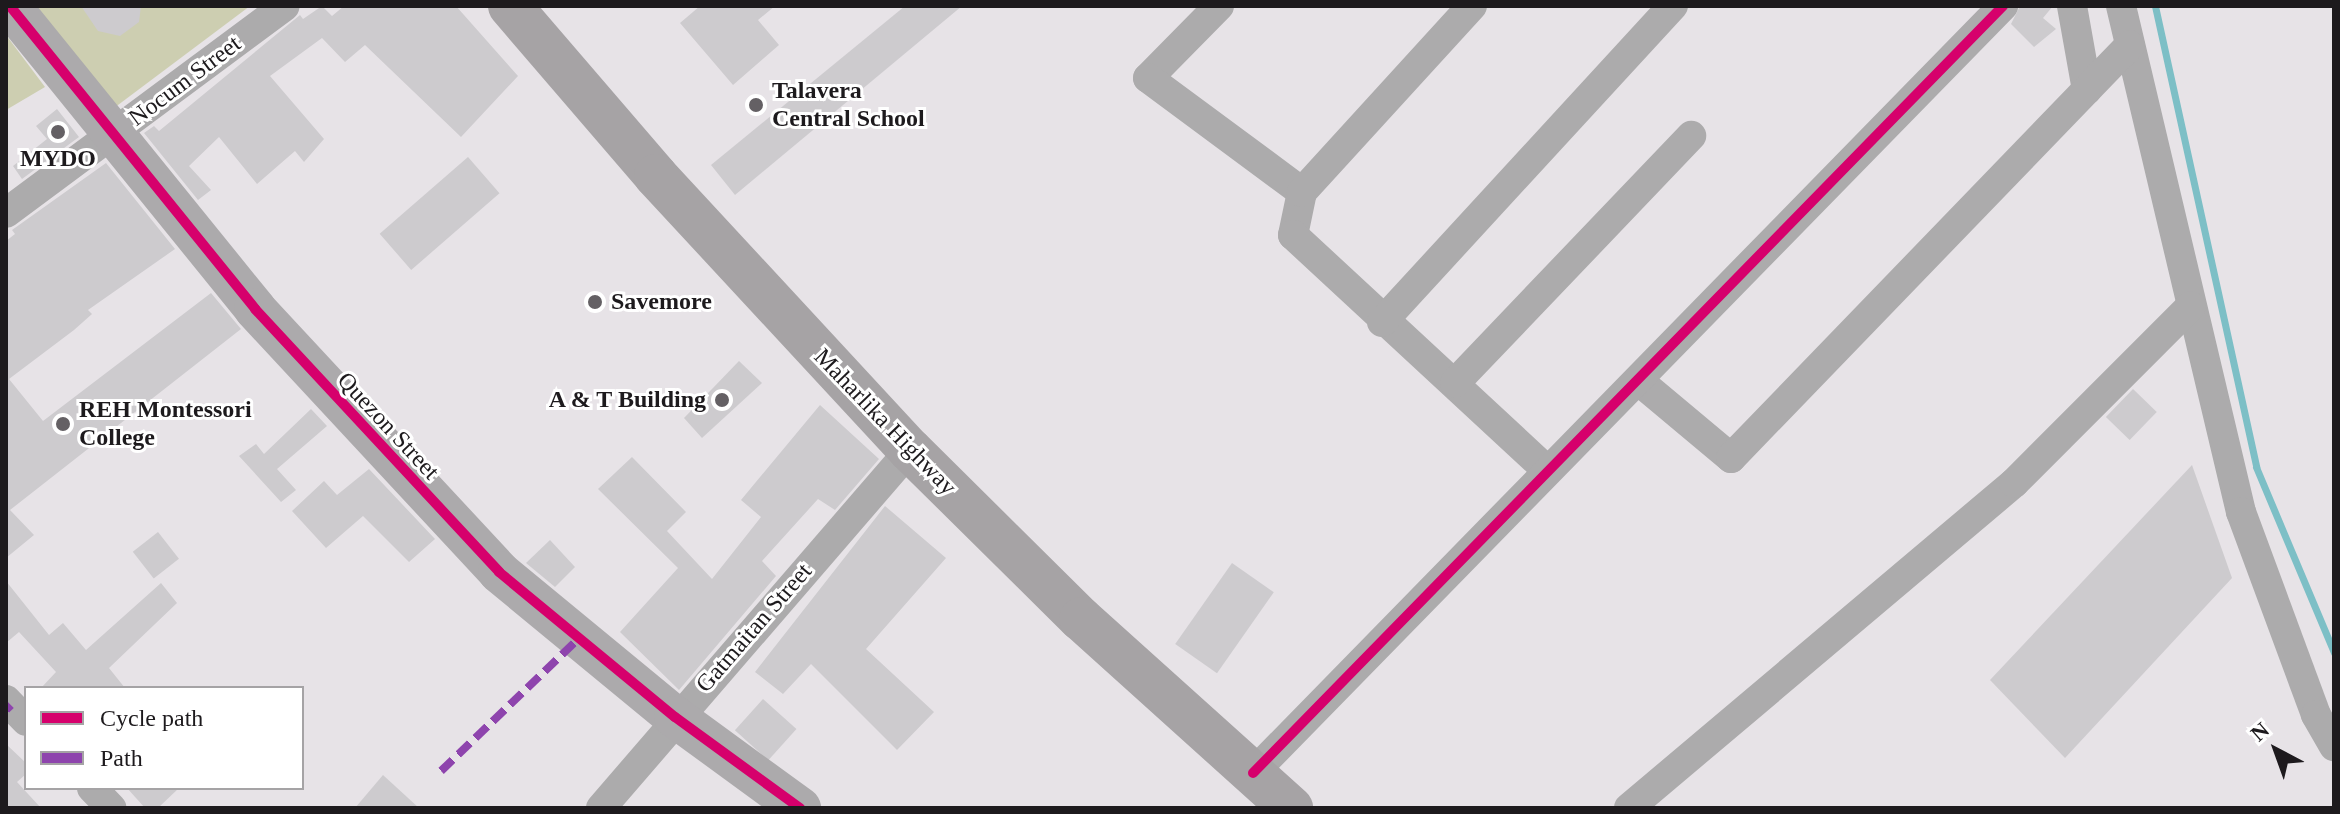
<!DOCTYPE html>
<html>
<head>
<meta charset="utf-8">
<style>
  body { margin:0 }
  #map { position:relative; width:2340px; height:814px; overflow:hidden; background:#e7e3e7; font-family:Georgia,serif }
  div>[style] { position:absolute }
  .green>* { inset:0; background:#cdceb1 }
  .stream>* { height:7px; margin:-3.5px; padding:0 3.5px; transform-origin:3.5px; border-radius:3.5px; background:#7dbfc6 }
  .building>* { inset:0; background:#cdcbce; transform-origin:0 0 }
  .street>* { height:30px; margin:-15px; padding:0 15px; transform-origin:15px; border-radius:15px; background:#acabac }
  .secondary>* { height:42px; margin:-21px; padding:0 21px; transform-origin:21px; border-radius:21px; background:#acaaac }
  .primary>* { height:44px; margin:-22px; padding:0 22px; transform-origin:22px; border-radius:22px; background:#a6a3a5 }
  .quiet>* { height:8px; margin-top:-4px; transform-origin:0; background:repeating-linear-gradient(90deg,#8e44ad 0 16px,transparent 0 24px) }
  .cycleway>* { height:10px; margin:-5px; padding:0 5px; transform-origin:5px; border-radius:5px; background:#d6006c }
  .dots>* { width:22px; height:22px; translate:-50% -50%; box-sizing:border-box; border:4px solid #fff; border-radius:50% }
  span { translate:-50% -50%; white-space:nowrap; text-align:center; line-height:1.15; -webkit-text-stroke:6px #fff; paint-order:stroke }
  .street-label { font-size:24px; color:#1d1a1d }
  .poi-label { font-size:24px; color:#1d1a1d; font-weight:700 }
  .left { translate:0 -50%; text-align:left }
  .right { translate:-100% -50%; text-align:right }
  .frame { position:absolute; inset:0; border:8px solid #1d1a1d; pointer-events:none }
  .legend { position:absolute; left:24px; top:686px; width:280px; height:104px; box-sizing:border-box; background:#fff; border:2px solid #a5a3a5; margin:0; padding:10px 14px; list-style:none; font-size:24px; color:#1d1a1d }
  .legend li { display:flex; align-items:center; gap:16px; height:40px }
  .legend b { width:40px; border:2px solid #a5a3a5 }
  .north { position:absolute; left:2236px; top:710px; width:80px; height:80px; -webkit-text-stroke:6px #fff; paint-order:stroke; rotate:319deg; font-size:22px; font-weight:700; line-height:32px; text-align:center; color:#1d1a1d }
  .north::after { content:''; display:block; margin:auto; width:28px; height:36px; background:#1d1a1d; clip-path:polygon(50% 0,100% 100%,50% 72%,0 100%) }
</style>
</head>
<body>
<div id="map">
  <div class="green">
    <i style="clip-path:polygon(27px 6px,250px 6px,110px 111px)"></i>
    <i style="clip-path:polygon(6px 35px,45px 87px,6px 110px)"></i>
  </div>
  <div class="stream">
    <i style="left:2155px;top:6px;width:472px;rotate:77.6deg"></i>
    <i style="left:2256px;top:467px;width:202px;rotate:67.2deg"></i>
  </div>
  <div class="building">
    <i style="clip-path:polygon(81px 6px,141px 6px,139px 22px,120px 36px,98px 31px)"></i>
    <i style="clip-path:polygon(322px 6px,332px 16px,344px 6px,456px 6px,518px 76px,461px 137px,365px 45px,345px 62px,322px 38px,270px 76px,324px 139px,304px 162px,295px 151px,257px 184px,219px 137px,189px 166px,211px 190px,198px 200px,144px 133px,154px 126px,159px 131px,300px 15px,303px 19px)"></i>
    <i style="clip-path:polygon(700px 6px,775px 6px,758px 20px,779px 45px,733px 85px,680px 23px)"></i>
    <i style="clip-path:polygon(905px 6px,962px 6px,735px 195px,711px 165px)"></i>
    <i style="clip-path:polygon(2020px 6px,2053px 6px,2043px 18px,2056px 29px,2034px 47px,2011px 24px)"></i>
    <i style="clip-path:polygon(57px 109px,79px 137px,22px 179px,13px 166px,47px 139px,36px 126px)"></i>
    <i style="left:468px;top:157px;width:48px;height:117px;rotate:49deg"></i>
    <i style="clip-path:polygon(106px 163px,175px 249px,88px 310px,92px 314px,74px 330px,9px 379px,43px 421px,211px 293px,241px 329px,10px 510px,34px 535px,6px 558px,6px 241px,15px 234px,12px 230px)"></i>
    <i style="clip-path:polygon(739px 361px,762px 383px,702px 438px,684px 418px)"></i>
    <i style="left:2133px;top:389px;width:33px;height:39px;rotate:44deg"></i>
    <i style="clip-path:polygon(820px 405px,879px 459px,835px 510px,818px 499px,762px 561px,776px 576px,679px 690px,620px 632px,678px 568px,598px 489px,632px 457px,686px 512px,667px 531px,712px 579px,761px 517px,741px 500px)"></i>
    <i style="clip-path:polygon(311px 409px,327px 426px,277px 469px,296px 490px,281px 502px,239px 456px,256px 444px,264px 454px)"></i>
    <i style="clip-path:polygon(2192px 465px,2232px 578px,2065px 758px,1990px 680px)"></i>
    <i style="clip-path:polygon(369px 469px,435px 539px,409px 562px,363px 516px,326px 548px,292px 511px,324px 481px,337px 495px)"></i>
    <i style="clip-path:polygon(885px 506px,946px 558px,866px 649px,934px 712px,897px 750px,811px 664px,783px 694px,755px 672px)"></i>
    <i style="left:158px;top:532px;width:34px;height:32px;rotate:52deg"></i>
    <i style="clip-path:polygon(550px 540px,575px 567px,555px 587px,526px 563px)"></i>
    <i style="left:1232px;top:563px;width:51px;height:99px;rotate:35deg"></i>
    <i style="clip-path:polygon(6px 581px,49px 635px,63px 623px,86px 650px,161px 583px,177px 603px,109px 668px,125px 688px,41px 688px,56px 672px,19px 632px,6px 643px)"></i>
    <i style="left:763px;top:699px;width:45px;height:42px;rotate:42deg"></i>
    <i style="clip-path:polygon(6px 744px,26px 763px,26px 774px,17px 782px,41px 808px,6px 808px)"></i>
    <i style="clip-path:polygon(383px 775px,419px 808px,355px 808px)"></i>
    <i style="clip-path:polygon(127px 788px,179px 788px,158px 808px,145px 808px)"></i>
  </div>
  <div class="street">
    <i style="left:1219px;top:6px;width:101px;rotate:134.6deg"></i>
    <i style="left:1148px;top:78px;width:192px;rotate:36.5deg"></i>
    <i style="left:1302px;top:192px;width:44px;rotate:101.8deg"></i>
    <i style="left:1293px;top:235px;width:345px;rotate:42.8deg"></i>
    <i style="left:2072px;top:6px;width:85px;rotate:79.9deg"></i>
    <i style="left:2121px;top:6px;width:520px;rotate:76.66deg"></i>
    <i style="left:2241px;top:512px;width:216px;rotate:69.7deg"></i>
    <i style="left:2316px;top:715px;width:36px;rotate:60deg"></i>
    <i style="left:1302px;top:192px;width:252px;rotate:-47.6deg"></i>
    <i style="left:6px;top:213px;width:347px;rotate:-36.6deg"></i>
    <i style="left:1382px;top:322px;width:430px;rotate:-47.4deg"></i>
    <i style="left:1639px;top:381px;width:120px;rotate:39.9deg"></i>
    <i style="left:1731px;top:458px;width:574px;rotate:-45.99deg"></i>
    <i style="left:1455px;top:383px;width:342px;rotate:-46.3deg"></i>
    <i style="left:6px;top:700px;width:29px;rotate:46deg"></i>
    <i style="left:1253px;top:773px;width:1073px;rotate:-45.64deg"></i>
    <i style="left:92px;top:788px;width:28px;rotate:46deg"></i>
    <i style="left:601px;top:808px;width:473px;rotate:-49.2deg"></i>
    <i style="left:1629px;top:808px;width:504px;rotate:-40.17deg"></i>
    <i style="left:2014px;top:483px;width:250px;rotate:-45deg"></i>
  </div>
  <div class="secondary">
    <i style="left:10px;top:6px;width:390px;rotate:51deg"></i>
    <i style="left:255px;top:309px;width:359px;rotate:47.1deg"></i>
    <i style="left:499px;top:572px;width:228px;rotate:39.5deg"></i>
    <i style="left:675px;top:717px;width:155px;rotate:36.1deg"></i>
  </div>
  <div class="primary">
    <i style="left:510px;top:6px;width:224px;rotate:49.3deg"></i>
    <i style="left:656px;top:176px;width:374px;rotate:47.2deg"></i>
    <i style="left:910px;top:450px;width:240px;rotate:44.7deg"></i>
    <i style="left:1081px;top:619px;width:283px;rotate:42deg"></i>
  </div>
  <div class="quiet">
    <i style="left:6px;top:710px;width:7px;rotate:-45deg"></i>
    <i style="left:441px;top:771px;width:192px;rotate:-43.9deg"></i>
  </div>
  <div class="cycleway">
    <i style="left:10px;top:6px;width:390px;rotate:51deg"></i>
    <i style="left:255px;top:309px;width:359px;rotate:47.1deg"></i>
    <i style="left:499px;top:572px;width:228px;rotate:39.5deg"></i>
    <i style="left:675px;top:717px;width:155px;rotate:36.1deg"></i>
    <i style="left:1253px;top:773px;width:1073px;rotate:-45.64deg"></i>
  </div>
  <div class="dots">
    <i style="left:756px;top:105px;background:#646064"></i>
    <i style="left:58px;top:132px;background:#646064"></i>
    <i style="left:595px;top:302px;background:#646064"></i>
    <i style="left:722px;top:400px;background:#646064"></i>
    <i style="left:63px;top:424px;background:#646064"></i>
  </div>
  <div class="street-label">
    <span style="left:185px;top:81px;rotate:-37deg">Nocum Street</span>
    <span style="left:885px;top:422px;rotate:46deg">Maharlika Highway</span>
    <span style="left:388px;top:426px;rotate:47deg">Quezon Street</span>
    <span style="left:754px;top:628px;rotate:-49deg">Gatmaitan Street</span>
  </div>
  <div class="poi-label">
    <span class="left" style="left:772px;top:105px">Talavera<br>Central School</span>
    <span style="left:58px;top:159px">MYDO</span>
    <span class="left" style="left:611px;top:302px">Savemore</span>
    <span class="right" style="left:706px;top:400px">A &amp; T Building</span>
    <span class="left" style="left:79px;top:424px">REH Montessori<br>College</span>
  </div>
  <div class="frame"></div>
  <ul class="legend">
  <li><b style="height:10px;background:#d6006c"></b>Cycle path</li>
  <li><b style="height:10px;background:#8e44ad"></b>Path</li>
  </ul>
  <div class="north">N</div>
</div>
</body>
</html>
